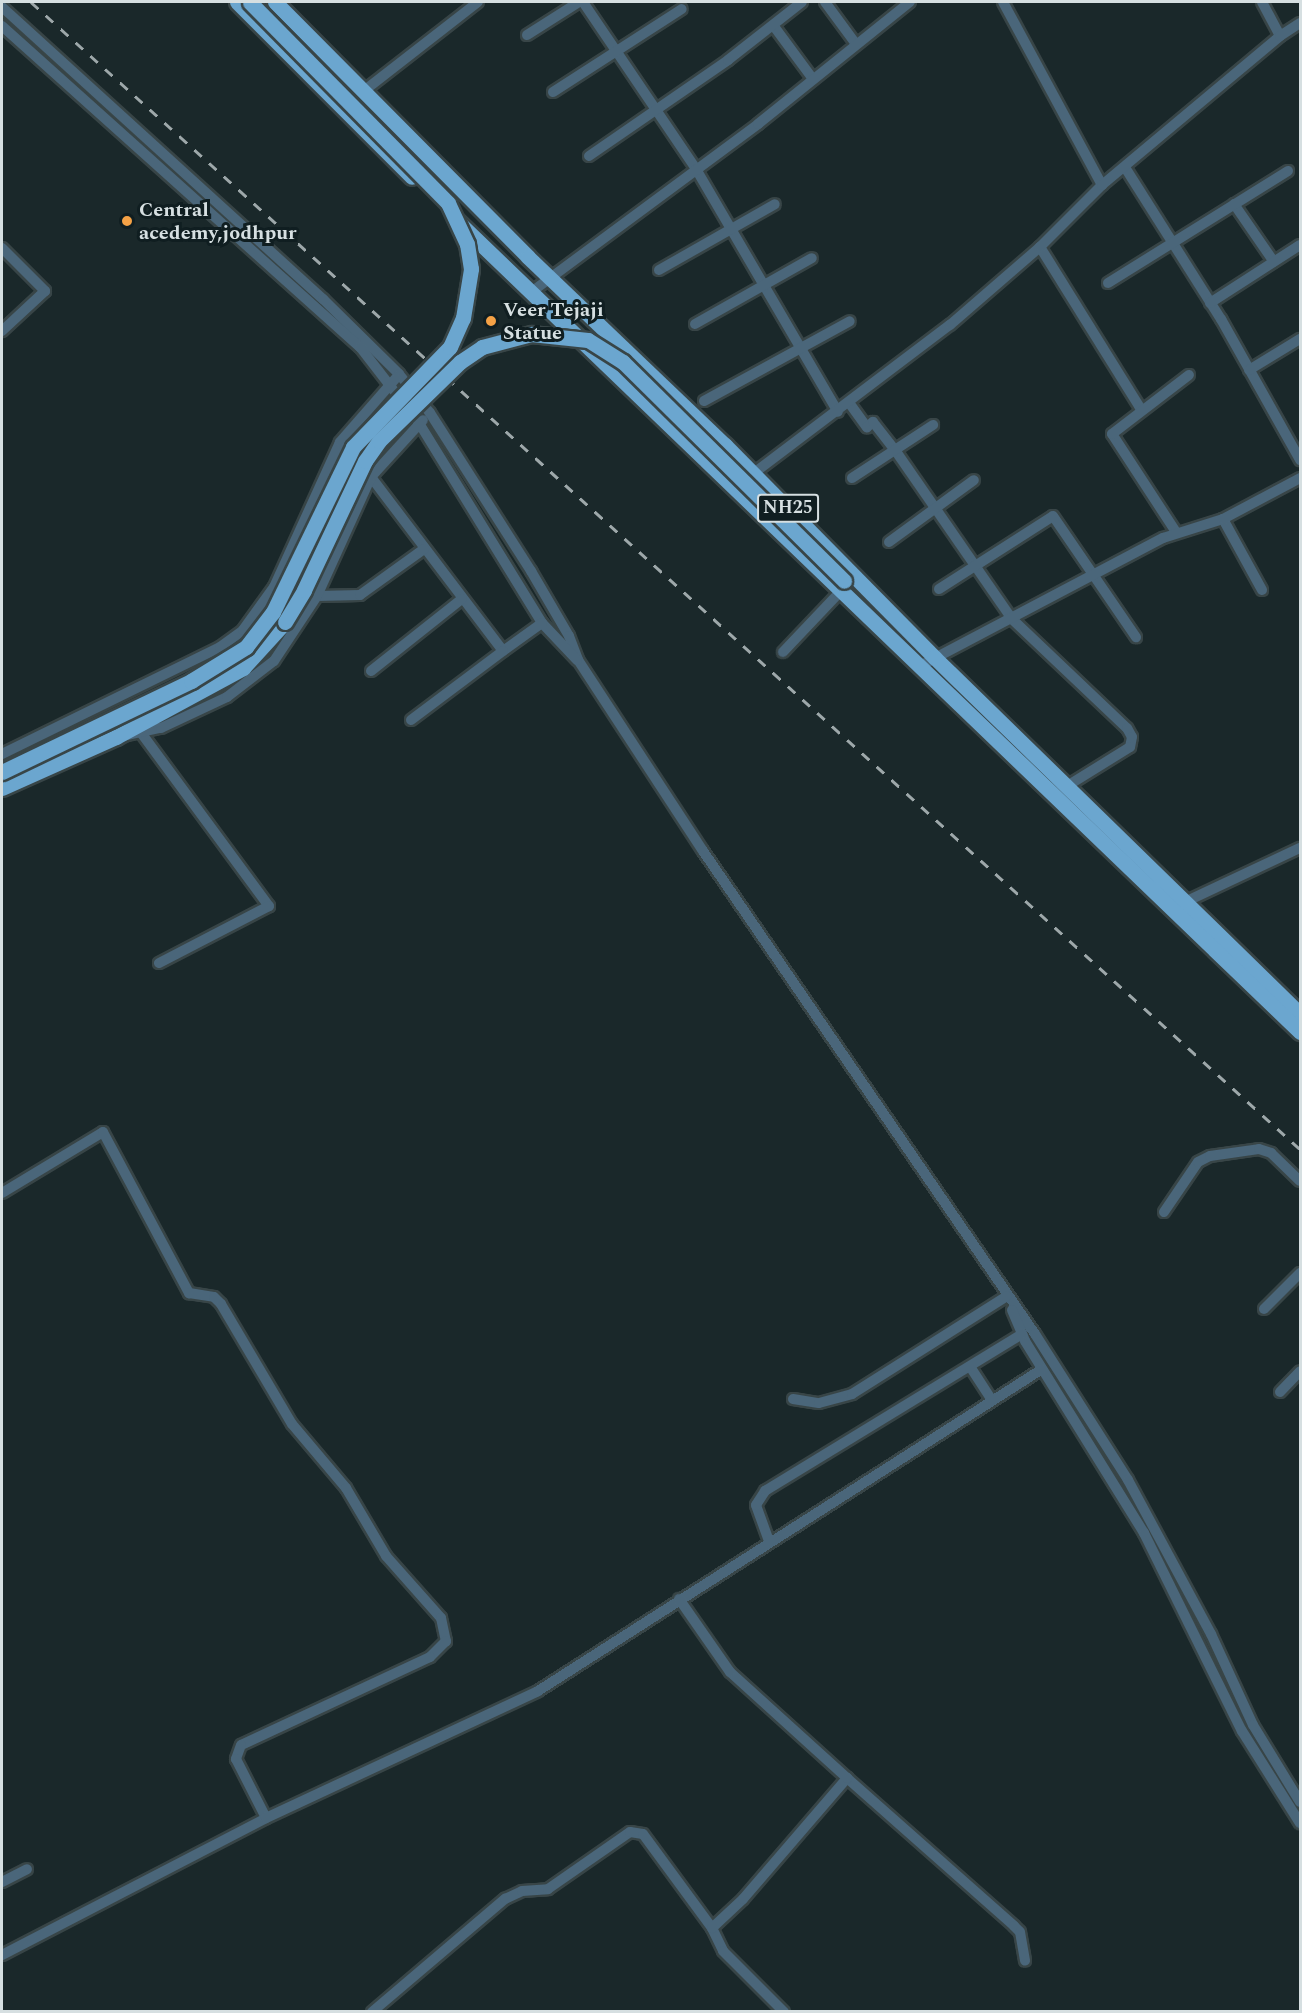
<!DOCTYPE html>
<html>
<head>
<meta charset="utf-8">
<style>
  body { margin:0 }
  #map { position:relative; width:1302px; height:2013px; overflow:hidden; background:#1a282a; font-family:Spectral,serif }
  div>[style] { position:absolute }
  .roads { filter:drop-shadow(2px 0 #384547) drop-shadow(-2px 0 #384547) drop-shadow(0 2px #384547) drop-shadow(0 -2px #384547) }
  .minor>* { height:10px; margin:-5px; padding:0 5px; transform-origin:5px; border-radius:5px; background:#4a667a }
  .primary>* { height:15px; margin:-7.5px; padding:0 7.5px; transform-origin:7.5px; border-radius:7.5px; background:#6ba6cf }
  .rail>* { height:3px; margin-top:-1.5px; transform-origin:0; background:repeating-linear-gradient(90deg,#9ea8aa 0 10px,transparent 0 20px) }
  .bridges { filter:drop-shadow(2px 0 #384547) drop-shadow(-2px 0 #384547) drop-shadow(0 2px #384547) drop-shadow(0 -2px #384547) }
  .primary-bridge>* { height:15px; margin:-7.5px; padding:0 7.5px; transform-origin:7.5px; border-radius:7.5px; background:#6ba6cf }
  .dots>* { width:16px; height:16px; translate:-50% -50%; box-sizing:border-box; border:3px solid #101e21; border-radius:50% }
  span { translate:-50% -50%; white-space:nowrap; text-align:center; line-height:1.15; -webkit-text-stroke:6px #101e21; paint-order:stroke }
  .shield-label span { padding:2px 4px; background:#101e21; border:2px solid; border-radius:4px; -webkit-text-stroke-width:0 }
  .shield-label { font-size:18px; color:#d6dfe1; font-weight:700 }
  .poi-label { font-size:20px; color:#d6dfe1; font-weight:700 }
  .left { translate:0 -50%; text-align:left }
  .frame { position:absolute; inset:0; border:3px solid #d6dfe1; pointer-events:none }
</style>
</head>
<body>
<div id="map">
  <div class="roads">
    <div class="minor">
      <i style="left:583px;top:2px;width:202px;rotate:55.9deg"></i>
      <i style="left:696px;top:169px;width:281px;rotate:59.7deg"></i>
      <i style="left:825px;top:2px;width:52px;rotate:53.6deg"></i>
      <i style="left:1003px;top:2px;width:208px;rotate:61.6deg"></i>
      <i style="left:1262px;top:2px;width:38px;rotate:62deg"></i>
      <i style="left:2px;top:7px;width:434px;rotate:42.3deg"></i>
      <i style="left:323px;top:299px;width:107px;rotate:44.6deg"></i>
      <i style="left:399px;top:374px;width:50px;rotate:51.5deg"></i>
      <i style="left:430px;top:413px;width:188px;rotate:57.4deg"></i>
      <i style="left:531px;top:571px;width:75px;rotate:59.7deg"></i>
      <i style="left:569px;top:636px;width:26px;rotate:69deg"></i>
      <i style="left:578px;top:660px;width:228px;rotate:56.8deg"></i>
      <i style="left:703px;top:851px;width:586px;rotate:55.5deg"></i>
      <i style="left:1035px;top:1334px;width:173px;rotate:57.5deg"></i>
      <i style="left:1128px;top:1480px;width:175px;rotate:61.7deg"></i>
      <i style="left:1211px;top:1634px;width:100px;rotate:65.2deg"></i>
      <i style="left:1253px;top:1725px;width:90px;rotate:58.6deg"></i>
      <i style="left:773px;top:25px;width:67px;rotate:53.5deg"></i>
      <i style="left:2px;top:26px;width:481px;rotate:41.9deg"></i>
      <i style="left:360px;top:347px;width:96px;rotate:52.2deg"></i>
      <i style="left:419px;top:423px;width:235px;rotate:58.4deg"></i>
      <i style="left:542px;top:623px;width:51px;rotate:46.6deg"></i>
      <i style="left:527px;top:35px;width:62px;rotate:-32.4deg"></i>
      <i style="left:365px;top:90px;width:143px;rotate:-37.9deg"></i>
      <i style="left:553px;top:92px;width:153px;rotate:-32.8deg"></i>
      <i style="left:589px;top:156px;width:169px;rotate:-34.6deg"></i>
      <i style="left:728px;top:60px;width:94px;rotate:-38.1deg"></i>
      <i style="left:1126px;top:169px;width:178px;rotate:57.7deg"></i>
      <i style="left:1221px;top:319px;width:162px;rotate:60.7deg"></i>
      <i style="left:1234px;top:204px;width:70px;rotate:55.4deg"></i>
      <i style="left:1040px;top:247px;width:191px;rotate:58.1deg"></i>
      <i style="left:2px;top:248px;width:61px;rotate:45deg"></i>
      <i style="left:45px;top:291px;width:59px;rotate:137.1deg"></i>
      <i style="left:659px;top:270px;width:133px;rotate:-29.6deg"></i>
      <i style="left:1108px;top:283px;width:212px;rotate:-31.9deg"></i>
      <i style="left:530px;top:293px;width:284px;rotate:-36.5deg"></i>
      <i style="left:758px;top:124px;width:195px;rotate:-38.8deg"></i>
      <i style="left:1210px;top:303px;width:107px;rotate:-32.8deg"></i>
      <i style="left:695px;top:324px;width:134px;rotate:-29.4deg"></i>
      <i style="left:1249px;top:370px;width:60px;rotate:-31.3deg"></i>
      <i style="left:704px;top:401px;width:166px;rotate:-28.7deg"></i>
      <i style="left:850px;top:404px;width:29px;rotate:54deg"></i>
      <i style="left:867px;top:427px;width:8px;rotate:-40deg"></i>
      <i style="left:873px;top:422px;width:36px;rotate:52deg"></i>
      <i style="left:895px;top:450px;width:206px;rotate:55.3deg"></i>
      <i style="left:1012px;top:619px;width:158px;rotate:43.5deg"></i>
      <i style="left:1127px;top:728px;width:10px;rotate:61deg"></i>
      <i style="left:1132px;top:737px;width:10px;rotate:101deg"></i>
      <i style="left:1130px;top:747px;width:74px;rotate:148.2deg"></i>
      <i style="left:754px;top:473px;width:246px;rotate:-37.1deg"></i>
      <i style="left:950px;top:325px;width:119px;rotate:-40.9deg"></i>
      <i style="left:1040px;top:247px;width:88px;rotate:-45deg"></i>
      <i style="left:1102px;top:185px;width:232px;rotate:-39.9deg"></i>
      <i style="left:1280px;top:36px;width:24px;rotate:-33deg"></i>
      <i style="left:371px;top:477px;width:218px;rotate:52.8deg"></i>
      <i style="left:503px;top:651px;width:48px;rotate:-35.7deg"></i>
      <i style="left:852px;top:478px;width:97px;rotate:-33.2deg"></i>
      <i style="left:1223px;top:519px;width:81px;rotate:61.2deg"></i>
      <i style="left:1176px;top:532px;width:117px;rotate:-123.1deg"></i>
      <i style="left:1112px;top:434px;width:97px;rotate:-37.5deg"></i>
      <i style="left:889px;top:542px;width:105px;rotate:-36.1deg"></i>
      <i style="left:939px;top:589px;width:135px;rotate:-32.6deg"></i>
      <i style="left:1053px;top:516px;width:147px;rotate:55.6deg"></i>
      <i style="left:317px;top:596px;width:43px;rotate:-1.3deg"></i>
      <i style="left:360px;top:595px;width:79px;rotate:-35.7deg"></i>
      <i style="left:783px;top:652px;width:83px;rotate:-46.5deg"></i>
      <i style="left:920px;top:666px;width:275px;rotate:-27.8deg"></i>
      <i style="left:1163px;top:538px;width:63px;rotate:-17.6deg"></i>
      <i style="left:1223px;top:519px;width:87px;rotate:-28deg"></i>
      <i style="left:371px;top:671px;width:116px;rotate:-38.4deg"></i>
      <i style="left:411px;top:720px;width:115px;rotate:-36.9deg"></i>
      <i style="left:142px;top:734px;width:214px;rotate:53.6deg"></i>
      <i style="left:269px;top:906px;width:124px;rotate:152.6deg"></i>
      <i style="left:122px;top:736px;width:40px;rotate:-12deg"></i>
      <i style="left:161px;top:728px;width:73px;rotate:-25.2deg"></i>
      <i style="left:227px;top:697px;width:59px;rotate:-37.5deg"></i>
      <i style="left:274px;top:661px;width:78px;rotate:-56.5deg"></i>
      <i style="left:317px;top:596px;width:131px;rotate:-65.6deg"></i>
      <i style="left:371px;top:477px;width:77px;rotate:-47.6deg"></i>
      <i style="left:2px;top:754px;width:243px;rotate:-26.1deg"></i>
      <i style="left:220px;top:647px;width:29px;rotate:-36deg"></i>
      <i style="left:243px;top:630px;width:53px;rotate:-54.2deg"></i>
      <i style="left:274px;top:587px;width:159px;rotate:-65.5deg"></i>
      <i style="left:340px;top:442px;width:85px;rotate:-48.8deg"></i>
      <i style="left:1185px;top:902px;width:127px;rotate:-25.2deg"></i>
      <i style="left:2px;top:1193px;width:118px;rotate:-31.1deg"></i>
      <i style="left:103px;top:1132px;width:183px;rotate:61.9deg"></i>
      <i style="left:189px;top:1293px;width:25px;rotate:9deg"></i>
      <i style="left:214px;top:1297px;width:10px;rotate:45deg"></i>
      <i style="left:221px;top:1304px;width:139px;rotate:59.4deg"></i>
      <i style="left:292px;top:1424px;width:84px;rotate:49.8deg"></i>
      <i style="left:346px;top:1488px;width:79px;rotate:59.5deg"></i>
      <i style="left:386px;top:1556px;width:83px;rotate:48.4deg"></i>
      <i style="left:441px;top:1618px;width:24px;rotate:78deg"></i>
      <i style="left:446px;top:1641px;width:23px;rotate:135deg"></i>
      <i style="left:430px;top:1657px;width:208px;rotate:155deg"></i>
      <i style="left:241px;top:1745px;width:15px;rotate:110deg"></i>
      <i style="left:236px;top:1759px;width:66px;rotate:63deg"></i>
      <i style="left:1164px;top:1212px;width:60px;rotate:-55.8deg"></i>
      <i style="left:1198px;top:1162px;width:13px;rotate:-27deg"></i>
      <i style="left:1210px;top:1156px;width:49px;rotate:-8.1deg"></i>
      <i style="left:1259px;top:1149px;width:13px;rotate:18deg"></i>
      <i style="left:1271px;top:1153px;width:40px;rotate:44deg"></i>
      <i style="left:1264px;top:1309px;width:51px;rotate:-45deg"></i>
      <i style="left:1012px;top:1310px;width:34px;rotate:67deg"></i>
      <i style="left:1025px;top:1341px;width:226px;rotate:58.2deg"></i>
      <i style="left:1144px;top:1533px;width:221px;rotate:63.7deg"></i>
      <i style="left:1242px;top:1731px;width:109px;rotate:57.8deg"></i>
      <i style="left:971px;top:1368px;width:38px;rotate:57deg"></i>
      <i style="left:1280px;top:1392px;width:29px;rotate:-46deg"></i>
      <i style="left:793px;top:1399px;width:26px;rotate:9deg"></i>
      <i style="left:819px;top:1403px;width:34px;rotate:-15deg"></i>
      <i style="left:852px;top:1394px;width:183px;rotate:-32.3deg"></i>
      <i style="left:769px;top:1541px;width:38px;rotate:-110deg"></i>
      <i style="left:756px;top:1505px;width:17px;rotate:-57deg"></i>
      <i style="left:765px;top:1491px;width:301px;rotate:-31.4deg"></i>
      <i style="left:847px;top:1778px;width:223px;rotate:41.5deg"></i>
      <i style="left:1014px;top:1926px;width:8px;rotate:45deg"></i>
      <i style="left:1020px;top:1932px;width:29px;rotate:80deg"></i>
      <i style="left:2px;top:1882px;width:28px;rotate:-27deg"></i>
      <i style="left:712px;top:1928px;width:25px;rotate:64deg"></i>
      <i style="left:723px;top:1951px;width:86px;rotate:45deg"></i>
      <i style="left:2px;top:1955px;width:297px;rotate:-27.4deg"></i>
      <i style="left:266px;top:1818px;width:300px;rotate:-25deg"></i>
      <i style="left:538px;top:1691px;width:598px;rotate:-32.57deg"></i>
      <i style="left:372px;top:2012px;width:175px;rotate:-40.4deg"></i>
      <i style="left:505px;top:1899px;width:19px;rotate:-25deg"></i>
      <i style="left:522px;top:1891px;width:26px;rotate:-4deg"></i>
      <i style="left:548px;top:1889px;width:100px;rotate:-34.8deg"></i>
      <i style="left:630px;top:1832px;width:13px;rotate:9deg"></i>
      <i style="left:643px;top:1834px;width:117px;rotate:53.7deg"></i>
      <i style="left:712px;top:1928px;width:42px;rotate:-43.1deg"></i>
      <i style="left:743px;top:1899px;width:160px;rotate:-49.3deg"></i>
      <i style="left:847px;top:1778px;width:158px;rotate:-137.8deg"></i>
      <i style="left:730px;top:1672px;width:89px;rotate:-124.9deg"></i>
    </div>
    <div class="primary">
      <i style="left:237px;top:2px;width:247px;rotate:45deg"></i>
      <i style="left:275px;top:2px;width:359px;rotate:45.2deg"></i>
      <i style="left:528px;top:257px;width:272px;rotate:43.7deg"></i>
      <i style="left:725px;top:445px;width:298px;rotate:45.4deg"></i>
      <i style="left:934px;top:657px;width:511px;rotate:44.29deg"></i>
      <i style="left:457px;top:221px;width:1170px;rotate:43.89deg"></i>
      <i style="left:2px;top:788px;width:125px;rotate:-24.1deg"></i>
      <i style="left:116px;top:737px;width:145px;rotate:-28.5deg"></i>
      <i style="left:243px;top:668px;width:62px;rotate:-47.6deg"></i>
    </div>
  </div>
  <div class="rail">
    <i style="left:31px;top:2px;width:1711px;rotate:42.11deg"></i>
  </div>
  <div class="bridges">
    <div class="primary-bridge">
      <i style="left:285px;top:622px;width:37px;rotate:-59deg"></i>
      <i style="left:304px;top:590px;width:143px;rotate:-64.7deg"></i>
      <i style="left:365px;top:461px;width:24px;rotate:-55deg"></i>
      <i style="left:379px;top:441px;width:113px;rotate:-44.3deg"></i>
      <i style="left:460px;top:362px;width:27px;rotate:-34deg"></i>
      <i style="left:482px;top:347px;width:51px;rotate:-14.9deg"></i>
      <i style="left:531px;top:334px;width:57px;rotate:6deg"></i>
      <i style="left:588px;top:340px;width:41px;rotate:32.2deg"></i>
      <i style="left:623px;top:362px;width:311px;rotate:44.7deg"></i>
      <i style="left:2px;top:772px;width:210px;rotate:-25.7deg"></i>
      <i style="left:191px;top:681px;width:65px;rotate:-31.7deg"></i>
      <i style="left:246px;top:647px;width:44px;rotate:-52.4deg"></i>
      <i style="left:273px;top:612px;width:183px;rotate:-64.1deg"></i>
      <i style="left:353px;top:447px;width:139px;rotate:-45.9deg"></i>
      <i style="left:450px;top:347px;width:32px;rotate:-66deg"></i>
      <i style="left:463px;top:318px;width:50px;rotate:-80.7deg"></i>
      <i style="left:471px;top:269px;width:25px;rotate:-99deg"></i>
      <i style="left:467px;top:244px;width:45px;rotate:-114.9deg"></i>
      <i style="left:448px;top:203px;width:282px;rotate:-134.6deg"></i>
    </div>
  </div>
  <div class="dots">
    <i style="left:127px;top:221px;background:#f5a246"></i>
    <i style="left:491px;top:321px;background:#f5a246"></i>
  </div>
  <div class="shield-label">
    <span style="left:788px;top:508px">NH25</span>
  </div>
  <div class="poi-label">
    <span class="left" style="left:139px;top:222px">Central<br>acedemy,jodhpur</span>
    <span class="left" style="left:503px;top:322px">Veer Tejaji<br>Statue</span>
  </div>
  <div class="frame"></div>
</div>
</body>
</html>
